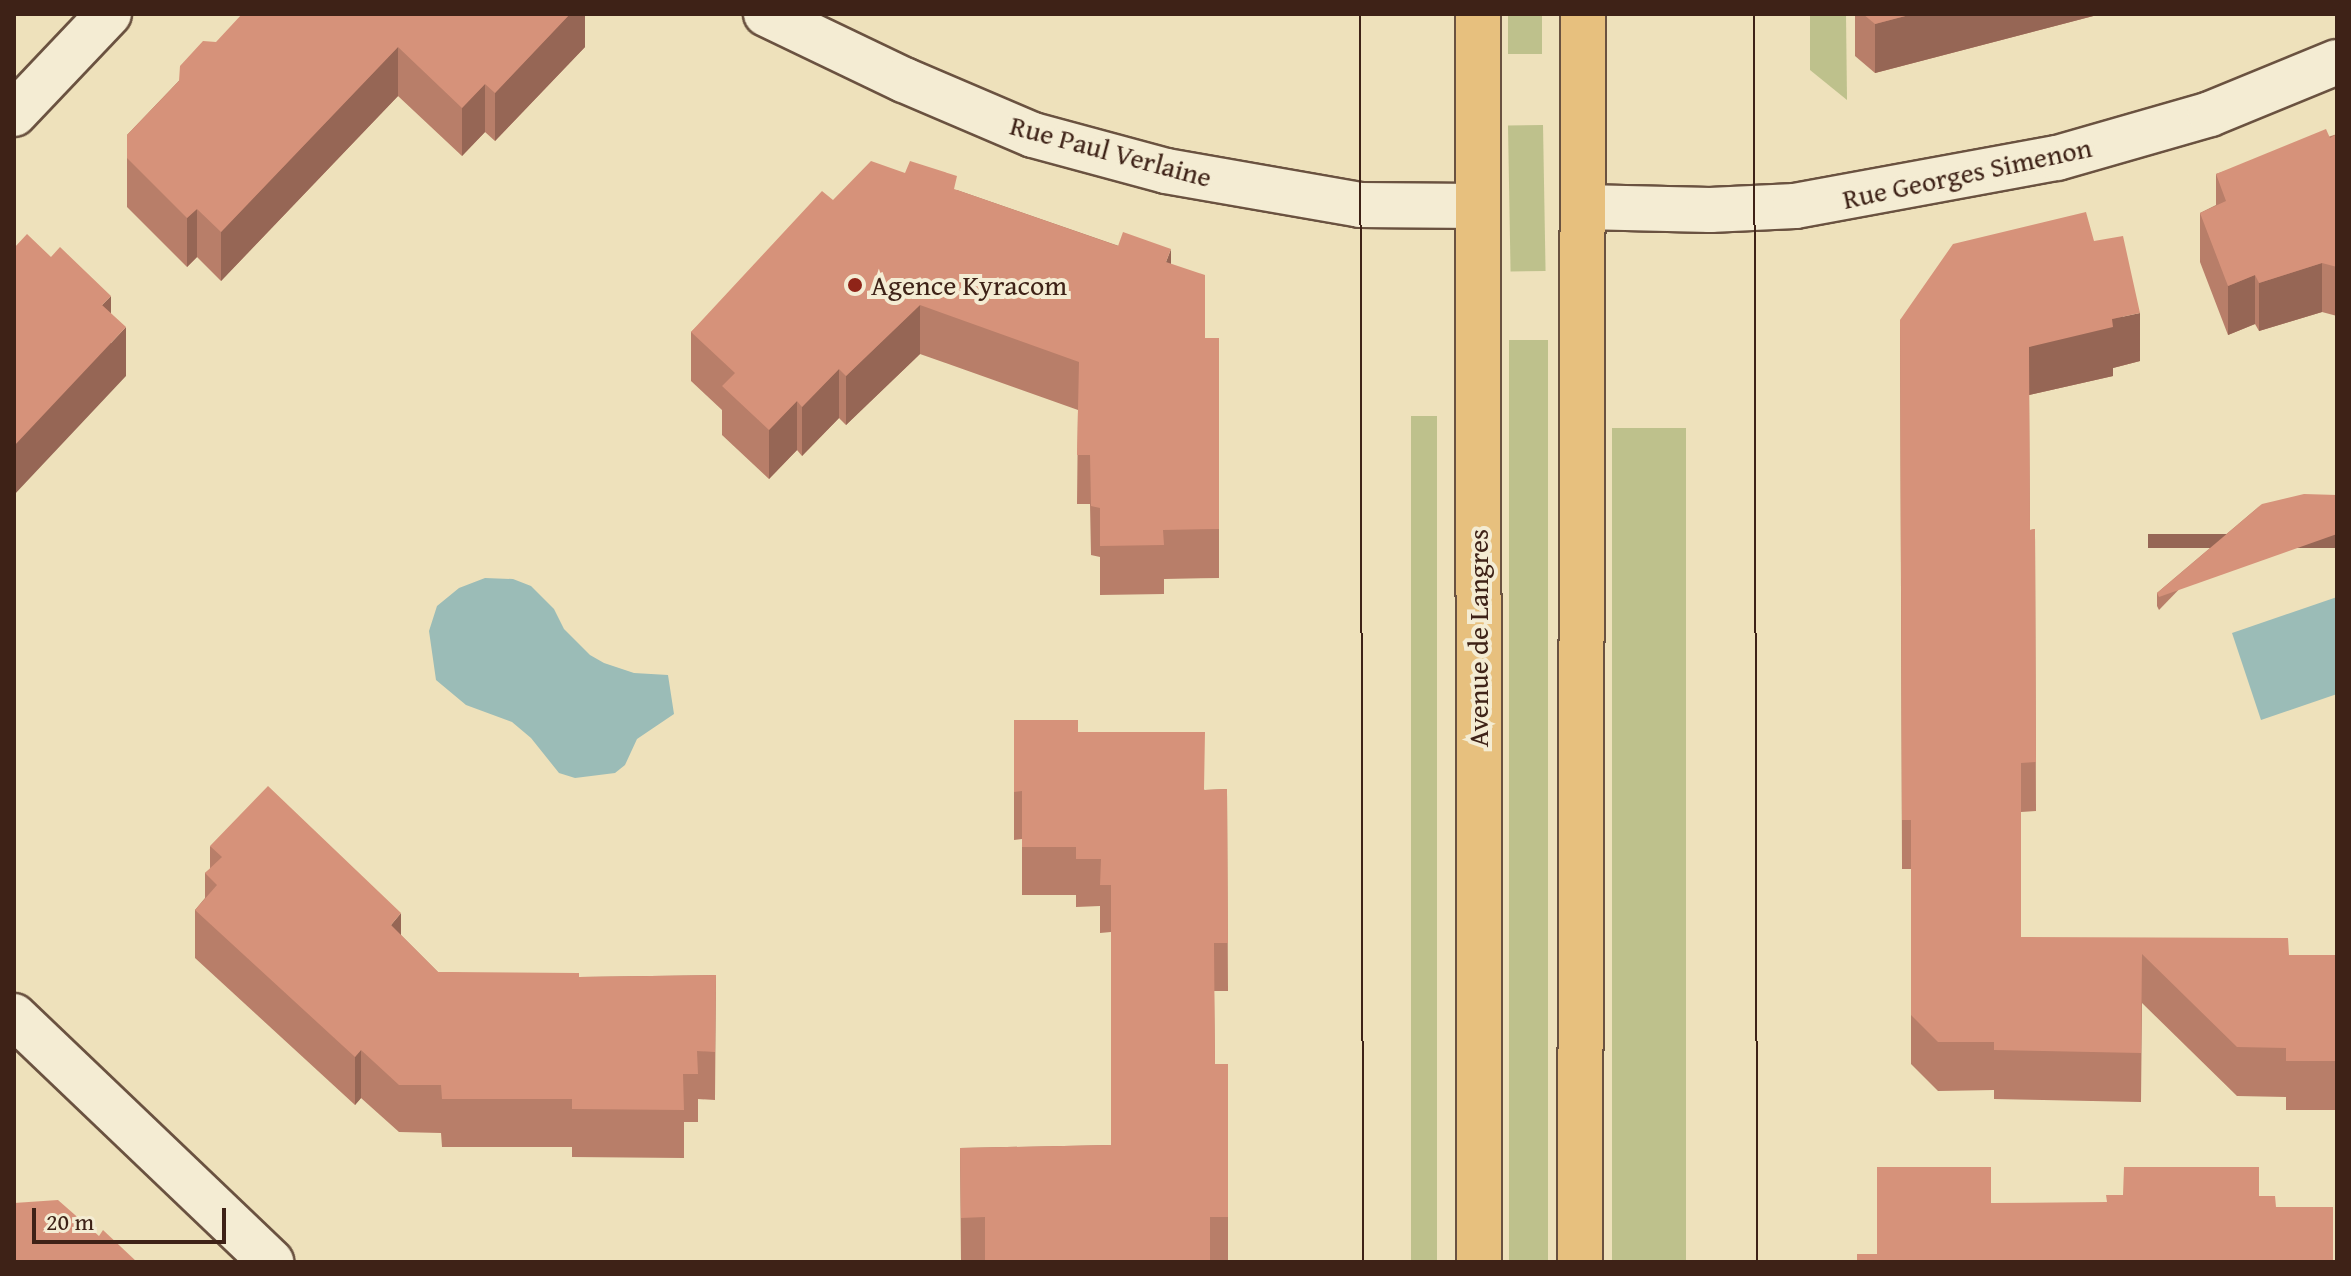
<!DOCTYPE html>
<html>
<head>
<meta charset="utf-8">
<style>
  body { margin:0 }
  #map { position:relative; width:2351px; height:1276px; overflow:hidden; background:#eee1bb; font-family:"Gentium Book Plus",serif }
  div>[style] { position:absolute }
  .green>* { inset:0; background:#bec18c; transform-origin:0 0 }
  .water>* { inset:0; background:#9bbcb7 }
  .roads { filter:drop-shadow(2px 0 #6a5240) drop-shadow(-2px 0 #6a5240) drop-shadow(0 2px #6a5240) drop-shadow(0 -2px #6a5240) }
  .minor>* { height:44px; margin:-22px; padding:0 22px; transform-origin:22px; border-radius:22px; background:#f4ecd3 }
  .major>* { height:44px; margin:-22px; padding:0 22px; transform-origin:22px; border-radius:22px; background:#e7c07e }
  .tram>* { height:2px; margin:-1px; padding:0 1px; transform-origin:1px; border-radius:1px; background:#3e2217 }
  .wall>* { inset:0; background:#b87e69 }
  .shaded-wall>* { inset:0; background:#966655; transform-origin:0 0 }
  .building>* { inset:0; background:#d6927a }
  .dots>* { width:22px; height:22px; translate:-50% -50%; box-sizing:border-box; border:4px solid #f4ecd3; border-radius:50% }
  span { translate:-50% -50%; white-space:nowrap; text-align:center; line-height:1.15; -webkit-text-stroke:8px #f4ecd3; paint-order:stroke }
  .street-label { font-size:28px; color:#3e2217 }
  .poi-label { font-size:28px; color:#3e2217 }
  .left { translate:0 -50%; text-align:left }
  .frame { position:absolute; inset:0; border:16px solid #3e2217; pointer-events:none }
  .scale { position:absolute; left:32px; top:1208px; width:194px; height:36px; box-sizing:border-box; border:4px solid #3e2217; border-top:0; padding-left:10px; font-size:24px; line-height:28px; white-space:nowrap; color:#3e2217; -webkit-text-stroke:6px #f4ecd3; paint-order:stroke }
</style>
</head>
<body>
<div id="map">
  <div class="green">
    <i style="left:1508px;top:14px;width:34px;height:40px"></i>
    <i style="clip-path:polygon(1810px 14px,1846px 14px,1847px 100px,1810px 70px)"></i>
    <i style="left:1543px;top:125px;width:146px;height:35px;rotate:89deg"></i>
    <i style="left:1548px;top:340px;width:922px;height:39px;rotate:90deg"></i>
    <i style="left:1411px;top:416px;width:26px;height:846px"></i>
    <i style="left:1612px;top:428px;width:74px;height:834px"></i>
  </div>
  <div class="water">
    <i style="clip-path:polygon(485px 578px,513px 579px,531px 586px,554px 609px,564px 629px,590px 655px,604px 663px,634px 673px,668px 675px,674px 714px,637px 739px,625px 765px,615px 773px,575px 778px,559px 773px,531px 738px,512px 722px,466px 705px,436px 680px,429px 631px,437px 606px,459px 588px)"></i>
    <i style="clip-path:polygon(2337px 597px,2337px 694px,2261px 720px,2232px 633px)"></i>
  </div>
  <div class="roads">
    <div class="minor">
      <i style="left:766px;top:14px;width:153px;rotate:25.6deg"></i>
      <i style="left:904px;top:80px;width:140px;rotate:23.1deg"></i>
      <i style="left:1033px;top:135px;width:138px;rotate:15.1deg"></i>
      <i style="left:1166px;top:171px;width:197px;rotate:9.9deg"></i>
      <i style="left:1360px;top:205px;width:118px;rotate:0.5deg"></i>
      <i style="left:14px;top:114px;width:138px;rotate:-46.5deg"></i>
      <i style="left:1583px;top:207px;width:127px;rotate:1.4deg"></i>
      <i style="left:1710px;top:210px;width:85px;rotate:-2.7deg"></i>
      <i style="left:1795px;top:206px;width:266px;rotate:-10.4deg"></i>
      <i style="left:2057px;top:158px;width:159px;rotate:-16deg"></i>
      <i style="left:2210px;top:114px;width:137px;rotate:-22.3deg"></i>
      <i style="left:14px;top:1016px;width:356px;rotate:43.7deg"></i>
    </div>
    <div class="major">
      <i style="left:1478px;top:14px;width:1248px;rotate:89.95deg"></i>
      <i style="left:1580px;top:1262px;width:1248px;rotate:-89.86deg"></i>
    </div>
  </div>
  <div class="tram">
    <i style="left:1360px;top:14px;width:1248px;rotate:89.86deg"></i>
    <i style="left:1754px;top:14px;width:1248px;rotate:89.86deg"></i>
  </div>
  <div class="wall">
    <i style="clip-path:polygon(585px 14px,585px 47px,495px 141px,485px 132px,462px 156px,398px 96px,221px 281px,197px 257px,187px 267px,127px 207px,127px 135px,216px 42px)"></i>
    <i style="clip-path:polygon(1855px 14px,2101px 14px,1875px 73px,1855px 56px)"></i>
    <i style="clip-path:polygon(2337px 134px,2337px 316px,2322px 312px,2259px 331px,2255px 324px,2228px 335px,2200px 262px,2200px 213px,2216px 205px,2216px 174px)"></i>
    <i style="clip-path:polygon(957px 190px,1171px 264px,1205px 338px,1219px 338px,1219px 578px,1164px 579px,1164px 594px,1100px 595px,1100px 557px,1091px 555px,1090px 504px,1077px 504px,1078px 410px,920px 354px,846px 425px,839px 418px,802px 456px,797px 450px,769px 479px,722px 435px,722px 410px,691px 381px,691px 332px,833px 200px)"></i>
    <i style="clip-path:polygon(2094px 241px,2140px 361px,2113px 368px,2113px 376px,2029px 395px,2030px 530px,2035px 529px,2036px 811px,2021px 812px,2021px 937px,2289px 955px,2337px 955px,2337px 1110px,2286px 1110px,2286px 1097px,2237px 1096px,2142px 1003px,2141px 1102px,1994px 1099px,1994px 1090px,1938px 1091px,1911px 1064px,1911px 869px,1902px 869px,1900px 320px)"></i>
    <i style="clip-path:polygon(2262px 504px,2159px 610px,2157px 606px,2157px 593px)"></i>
    <i style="clip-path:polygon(1014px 720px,1078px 732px,1205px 790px,1227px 789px,1228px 991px,1214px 991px,1215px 1064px,1228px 1064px,1228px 1262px,961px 1262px,960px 1148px,1111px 1145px,1111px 932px,1100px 933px,1100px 906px,1076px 907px,1076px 895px,1022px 895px,1022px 839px,1014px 840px)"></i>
    <i style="clip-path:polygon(210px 846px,401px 935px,438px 972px,579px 977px,716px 975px,715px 1100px,698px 1099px,698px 1122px,684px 1122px,684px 1158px,572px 1157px,572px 1147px,442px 1147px,441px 1133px,399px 1132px,361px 1098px,355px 1105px,195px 958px,195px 910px,205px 898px,205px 873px,210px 869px)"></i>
  </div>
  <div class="shaded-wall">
    <i style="clip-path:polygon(570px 14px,585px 14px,585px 47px,495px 141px,495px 93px)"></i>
    <i style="clip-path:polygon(1913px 14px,2101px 14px,1875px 73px,1875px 24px)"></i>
    <i style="clip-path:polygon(398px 47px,398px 96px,221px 281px,221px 232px)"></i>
    <i style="clip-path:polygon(485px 84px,485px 132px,462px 156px,462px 108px)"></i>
    <i style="clip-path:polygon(197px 209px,197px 257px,187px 267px,187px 218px)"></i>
    <i style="clip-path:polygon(1171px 249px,1171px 298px,1166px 262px)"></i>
    <i style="clip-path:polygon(2322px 263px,2322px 312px,2259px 331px,2259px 283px)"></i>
    <i style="clip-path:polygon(2255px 275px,2255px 324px,2228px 335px,2228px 286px)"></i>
    <i style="clip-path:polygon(111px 296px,111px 343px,126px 327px,126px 376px,14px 495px,14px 446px,102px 305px)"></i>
    <i style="clip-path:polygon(920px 305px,920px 354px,846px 425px,846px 376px)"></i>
    <i style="clip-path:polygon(2140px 313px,2140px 361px,2113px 368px,2113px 376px,2029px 395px,2029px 347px,2112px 319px)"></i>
    <i style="clip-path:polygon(839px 369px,839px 418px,802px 456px,802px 407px)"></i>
    <i style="clip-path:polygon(797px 401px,797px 450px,769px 479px,769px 430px)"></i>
    <i style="left:2337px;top:534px;width:14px;height:189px;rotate:90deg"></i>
    <i style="clip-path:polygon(401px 913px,401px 961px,391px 925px)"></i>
    <i style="clip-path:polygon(361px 1050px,361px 1098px,355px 1105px,355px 1057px)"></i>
  </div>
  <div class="building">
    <i style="clip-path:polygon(242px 14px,570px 14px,495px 93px,485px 84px,462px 108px,398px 47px,221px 232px,197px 209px,187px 218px,127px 158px,127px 135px,179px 81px,180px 66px,203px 41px,216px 42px)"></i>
    <i style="clip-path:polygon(1863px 14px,1913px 14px,1875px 24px)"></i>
    <i style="clip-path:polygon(2326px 129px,2330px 138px,2337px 134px,2337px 267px,2322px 263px,2259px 283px,2255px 275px,2228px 286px,2200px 213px,2226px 201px,2216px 174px)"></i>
    <i style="clip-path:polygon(871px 161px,905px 173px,910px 161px,957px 176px,954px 189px,1118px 246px,1123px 232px,1171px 249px,1166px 262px,1205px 275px,1205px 338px,1219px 338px,1219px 529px,1163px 530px,1164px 545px,1100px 546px,1100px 508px,1091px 506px,1090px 455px,1077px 455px,1079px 362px,920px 305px,846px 376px,839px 369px,802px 407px,797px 401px,769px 430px,722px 386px,735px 373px,691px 332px,822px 191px,833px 200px)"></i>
    <i style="clip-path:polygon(2086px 212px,2094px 241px,2123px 236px,2140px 313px,2112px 319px,2113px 327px,2029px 347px,2030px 530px,2035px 529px,2036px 762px,2021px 763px,2021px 937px,2288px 938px,2289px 955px,2337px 955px,2337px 1061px,2286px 1061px,2286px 1048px,2237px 1047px,2142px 954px,2141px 1053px,1994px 1050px,1994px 1042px,1938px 1042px,1911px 1015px,1911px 820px,1902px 820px,1900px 320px,1953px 244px)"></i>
    <i style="clip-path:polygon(27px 234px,51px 257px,60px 247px,111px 296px,102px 305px,126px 327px,14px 446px,14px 248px)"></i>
    <i style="clip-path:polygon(2304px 494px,2337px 495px,2337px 534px,2159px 597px,2157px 593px,2262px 504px)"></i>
    <i style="clip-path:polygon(1014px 720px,1078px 720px,1078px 732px,1205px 732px,1204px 790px,1227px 789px,1228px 943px,1214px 943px,1215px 1064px,1228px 1064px,1228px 1217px,1210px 1217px,1210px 1262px,985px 1262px,985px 1217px,961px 1218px,960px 1148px,1111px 1145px,1111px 885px,1100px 885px,1101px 859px,1076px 859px,1076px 847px,1022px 847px,1022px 791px,1014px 792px)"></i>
    <i style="clip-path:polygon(268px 786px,401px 913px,391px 925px,438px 972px,579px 973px,579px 977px,716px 975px,715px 1052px,697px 1051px,698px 1074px,683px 1074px,684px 1110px,572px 1109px,572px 1099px,442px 1099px,441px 1085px,399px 1085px,361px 1050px,355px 1057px,195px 910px,217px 885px,205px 873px,222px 857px,210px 846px)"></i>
    <i style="clip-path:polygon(1877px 1167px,1991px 1167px,1991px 1203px,2107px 1202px,2106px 1195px,2123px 1195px,2124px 1167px,2259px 1167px,2259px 1196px,2275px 1196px,2276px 1207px,2333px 1207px,2333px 1262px,1857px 1262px,1857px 1254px,1877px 1254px)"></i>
    <i style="clip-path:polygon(58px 1200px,99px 1236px,103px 1230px,137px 1262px,14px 1262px,14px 1203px)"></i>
  </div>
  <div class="dots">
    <i style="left:855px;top:285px;background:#8f2418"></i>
  </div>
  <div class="street-label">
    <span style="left:1111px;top:151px;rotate:15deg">Rue Paul Verlaine</span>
    <span style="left:1967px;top:173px;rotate:-12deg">Rue Georges Simenon</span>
    <span style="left:1478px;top:638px;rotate:-90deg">Avenue de Langres</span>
  </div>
  <div class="poi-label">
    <span class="left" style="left:871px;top:285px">Agence Kyracom</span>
  </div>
  <div class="frame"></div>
  <div class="scale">20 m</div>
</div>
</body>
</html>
